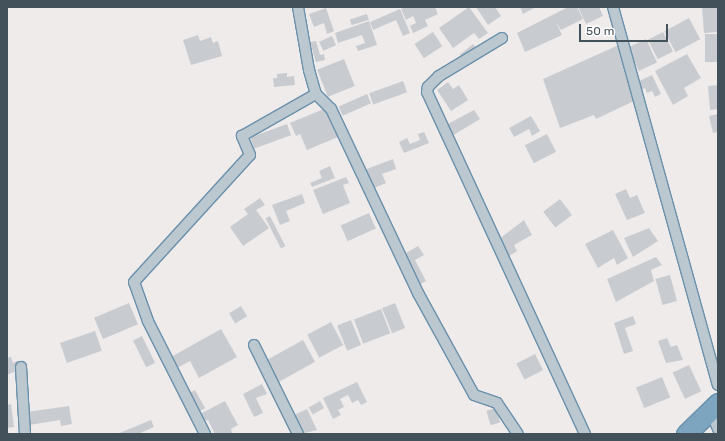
<!DOCTYPE html>
<html>
<head>
<meta charset="utf-8">
<style>
  body { margin:0 }
  #map { position:relative; width:725px; height:441px; overflow:hidden; background:#efebeb; font-family:Rubik,sans-serif }
  div>[style] { position:absolute }
  .building>* { inset:0; background:#c8ccd1; transform-origin:0 0 }
  .roads { filter:drop-shadow(1px 0 #6a90ab) drop-shadow(-1px 0 #6a90ab) drop-shadow(0 1px #6a90ab) drop-shadow(0 -1px #6a90ab) }
  .street>* { height:10px; margin:-5px; padding:0 5px; transform-origin:5px; border-radius:5px; background:#bbc8d0 }
  .highway>* { height:19px; margin:-9.5px; padding:0 9.5px; transform-origin:9.5px; border-radius:9.5px; background:#7ea5bf }
  span { translate:-50% -50%; white-space:nowrap; text-align:center; line-height:1.15; -webkit-text-stroke:3.5px #fff; paint-order:stroke }
  .frame { position:absolute; inset:0; border:8px solid #43515a; pointer-events:none }
  .scale { position:absolute; left:579px; top:24px; width:89px; height:18px; box-sizing:border-box; border:2px solid #43515a; border-top:0; padding-left:5px; font-size:12px; line-height:14px; white-space:nowrap; color:#43515a; -webkit-text-stroke:3px #fff; paint-order:stroke }
</style>
</head>
<body>
<div id="map">
  <div class="building">
    <i style="clip-path:polygon(405px 7px,435px 7px,438px 14px,425px 20px,428px 26px,413px 33px,410px 26px,416px 23px,413px 16px,406px 20px,401px 9px)"></i>
    <i style="clip-path:polygon(469px 7px,488px 33px,479px 39px,474px 33px,453px 48px,439px 28px)"></i>
    <i style="clip-path:polygon(476px 7px,495px 7px,501px 16px,488px 25px)"></i>
    <i style="clip-path:polygon(520px 7px,536px 7px,523px 14px)"></i>
    <i style="clip-path:polygon(568px 7px,577px 7px,583px 19px,561px 30px,556px 22px,562px 35px,525px 52px,517px 33px)"></i>
    <i style="clip-path:polygon(578px 7px,599px 7px,603px 16px,586px 24px)"></i>
    <i style="clip-path:polygon(702px 7px,718px 7px,718px 32px,704px 33px)"></i>
    <i style="clip-path:polygon(326px 8px,334px 31px,327px 34px,324px 23px,314px 27px,309px 14px)"></i>
    <i style="clip-path:polygon(400px 9px,410px 33px,403px 36px,396px 20px,373px 30px,370px 22px)"></i>
    <i style="left:367px;top:14px;width:6px;height:18px;rotate:72deg"></i>
    <i style="left:689px;top:18px;width:24px;height:28px;rotate:62deg"></i>
    <i style="clip-path:polygon(369px 21px,377px 45px,358px 51px,356px 46px,365px 43px,362px 35px,338px 43px,335px 33px)"></i>
    <i style="left:433px;top:32px;width:17px;height:22px;rotate:57deg"></i>
    <i style="left:663px;top:32px;width:22px;height:17px;rotate:63deg"></i>
    <i style="left:718px;top:34px;width:28px;height:13px;rotate:90deg"></i>
    <i style="clip-path:polygon(198px 35px,200px 41px,211px 37px,213px 43px,218px 41px,222px 56px,191px 65px,183px 40px)"></i>
    <i style="left:332px;top:36px;width:10px;height:14px;rotate:66deg"></i>
    <i style="left:646px;top:39px;width:26px;height:20px;rotate:65deg"></i>
    <i style="clip-path:polygon(316px 41px,320px 55px,324px 54px,325px 60px,316px 62px,310px 42px)"></i>
    <i style="left:473px;top:44px;width:6px;height:17px;rotate:51deg"></i>
    <i style="clip-path:polygon(621px 44px,634px 101px,596px 119px,594px 115px,560px 128px,543px 79px)"></i>
    <i style="clip-path:polygon(687px 54px,701px 78px,684px 88px,688px 96px,673px 105px,655px 71px)"></i>
    <i style="left:344px;top:59px;width:29px;height:29px;rotate:68deg"></i>
    <i style="clip-path:polygon(287px 73px,287px 77px,294px 76px,295px 85px,274px 87px,273px 78px,277px 78px,277px 74px)"></i>
    <i style="clip-path:polygon(652px 75px,661px 94px,655px 97px,652px 91px,647px 93px,645px 88px,641px 90px,637px 82px)"></i>
    <i style="left:403px;top:81px;width:12px;height:36px;rotate:70deg"></i>
    <i style="clip-path:polygon(448px 82px,453px 89px,459px 85px,468px 100px,451px 111px,437px 90px)"></i>
    <i style="clip-path:polygon(718px 85px,718px 109px,710px 110px,708px 86px)"></i>
    <i style="left:367px;top:94px;width:10px;height:31px;rotate:66deg"></i>
    <i style="clip-path:polygon(326px 108px,338px 137px,307px 150px,300px 134px,296px 136px,290px 123px)"></i>
    <i style="clip-path:polygon(474px 110px,480px 119px,452px 136px,446px 125px)"></i>
    <i style="clip-path:polygon(718px 114px,718px 132px,713px 133px,709px 116px)"></i>
    <i style="clip-path:polygon(531px 116px,540px 131px,532px 136px,529px 129px,514px 137px,509px 128px)"></i>
    <i style="left:287px;top:124px;width:12px;height:39px;rotate:70deg"></i>
    <i style="clip-path:polygon(424px 132px,429px 143px,404px 153px,399px 142px,407px 138px,410px 144px,420px 140px,418px 134px)"></i>
    <i style="left:547px;top:134px;width:20px;height:25px;rotate:63deg"></i>
    <i style="clip-path:polygon(393px 159px,396px 169px,382px 174px,386px 183px,372px 189px,364px 170px)"></i>
    <i style="clip-path:polygon(330px 166px,335px 178px,312px 187px,310px 183px,322px 178px,319px 171px)"></i>
    <i style="clip-path:polygon(346px 177px,349px 183px,343px 185px,350px 203px,323px 214px,313px 190px)"></i>
    <i style="clip-path:polygon(626px 189px,630px 198px,637px 195px,645px 213px,627px 220px,615px 194px)"></i>
    <i style="clip-path:polygon(302px 194px,305px 203px,286px 211px,290px 221px,280px 225px,272px 205px)"></i>
    <i style="clip-path:polygon(260px 198px,265px 205px,256px 210px,269px 228px,243px 246px,230px 227px,248px 214px,244px 209px)"></i>
    <i style="left:560px;top:199px;width:20px;height:21px;rotate:53deg"></i>
    <i style="left:369px;top:213px;width:17px;height:31px;rotate:66deg"></i>
    <i style="left:270px;top:216px;width:34px;height:5px;rotate:63deg"></i>
    <i style="clip-path:polygon(524px 220px,532px 235px,514px 245px,517px 251px,506px 258px,499px 239px)"></i>
    <i style="clip-path:polygon(649px 228px,658px 241px,633px 257px,624px 238px)"></i>
    <i style="clip-path:polygon(613px 230px,628px 258px,617px 265px,614px 258px,598px 268px,585px 244px)"></i>
    <i style="clip-path:polygon(418px 246px,424px 255px,415px 260px,426px 281px,417px 286px,401px 256px)"></i>
    <i style="clip-path:polygon(656px 257px,662px 265px,651px 270px,654px 281px,616px 302px,607px 279px)"></i>
    <i style="left:670px;top:275px;width:27px;height:15px;rotate:75deg"></i>
    <i style="left:129px;top:303px;width:23px;height:38px;rotate:67deg"></i>
    <i style="left:395px;top:303px;width:27px;height:14px;rotate:68deg"></i>
    <i style="left:241px;top:306px;width:12px;height:14px;rotate:59deg"></i>
    <i style="left:381px;top:309px;width:26px;height:29px;rotate:69deg"></i>
    <i style="clip-path:polygon(633px 316px,636px 324px,625px 328px,633px 351px,624px 354px,614px 323px)"></i>
    <i style="left:351px;top:320px;width:27px;height:15px;rotate:68deg"></i>
    <i style="left:331px;top:322px;width:26px;height:27px;rotate:62deg"></i>
    <i style="clip-path:polygon(221px 329px,237px 357px,199px 378px,190px 361px,177px 368px,171px 357px)"></i>
    <i style="left:95px;top:331px;width:21px;height:37px;rotate:71deg"></i>
    <i style="left:142px;top:336px;width:30px;height:10px;rotate:64deg"></i>
    <i style="clip-path:polygon(667px 338px,671px 347px,677px 345px,683px 360px,666px 363px,658px 341px)"></i>
    <i style="left:303px;top:340px;width:25px;height:42px;rotate:61deg"></i>
    <i style="left:535px;top:354px;width:18px;height:21px;rotate:63deg"></i>
    <i style="clip-path:polygon(11px 357px,13px 363px,17px 361px,20px 369px,7px 375px,7px 358px)"></i>
    <i style="left:689px;top:365px;width:29px;height:18px;rotate:65deg"></i>
    <i style="left:662px;top:377px;width:22px;height:28px;rotate:68deg"></i>
    <i style="clip-path:polygon(357px 382px,367px 402px,361px 405px,358px 400px,352px 403px,348px 395px,340px 399px,344px 407px,338px 410px,341px 415px,333px 419px,323px 398px)"></i>
    <i style="clip-path:polygon(262px 384px,267px 394px,256px 398px,263px 413px,254px 417px,243px 394px)"></i>
    <i style="left:195px;top:390px;width:21px;height:7px;rotate:61deg"></i>
    <i style="clip-path:polygon(225px 401px,238px 425px,231px 429px,232px 433px,230px 434px,215px 434px,208px 420px,204px 421px,200px 414px)"></i>
    <i style="left:320px;top:401px;width:8px;height:13px;rotate:60deg"></i>
    <i style="clip-path:polygon(11px 404px,14px 427px,7px 428px,7px 405px)"></i>
    <i style="clip-path:polygon(69px 406px,72px 424px,61px 426px,60px 420px,29px 425px,27px 412px)"></i>
    <i style="left:496px;top:408px;width:15px;height:10px;rotate:74deg"></i>
    <i style="clip-path:polygon(307px 409px,317px 430px,301px 434px,292px 416px)"></i>
    <i style="clip-path:polygon(151px 420px,154px 427px,138px 434px,117px 434px)"></i>
  </div>
  <div class="roads">
    <div class="street">
      <i style="left:298px;top:7px;width:64px;rotate:80.1deg"></i>
      <i style="left:309px;top:70px;width:25px;rotate:74deg"></i>
      <i style="left:316px;top:94px;width:21px;rotate:45deg"></i>
      <i style="left:331px;top:109px;width:204px;rotate:64.7deg"></i>
      <i style="left:418px;top:293px;width:116px;rotate:61.2deg"></i>
      <i style="left:474px;top:395px;width:24px;rotate:19deg"></i>
      <i style="left:497px;top:403px;width:37px;rotate:56deg"></i>
      <i style="left:613px;top:7px;width:392px;rotate:74.5deg"></i>
      <i style="left:502px;top:38px;width:74px;rotate:148.9deg"></i>
      <i style="left:439px;top:76px;width:16px;rotate:135deg"></i>
      <i style="left:428px;top:87px;width:5px;rotate:101deg"></i>
      <i style="left:427px;top:92px;width:377px;rotate:65.2deg"></i>
      <i style="left:254px;top:345px;width:99px;rotate:63.7deg"></i>
      <i style="left:21px;top:367px;width:67px;rotate:86.6deg"></i>
      <i style="left:710px;top:410px;width:21px;rotate:67deg"></i>
      <i style="left:205px;top:434px;width:127px;rotate:-116.8deg"></i>
      <i style="left:148px;top:321px;width:41px;rotate:-109.7deg"></i>
      <i style="left:134px;top:282px;width:172px;rotate:-47.6deg"></i>
      <i style="left:250px;top:155px;width:21px;rotate:-113deg"></i>
      <i style="left:242px;top:136px;width:85px;rotate:-29.6deg"></i>
    </div>
    <div class="highway">
      <i style="left:686px;top:434px;width:45px;rotate:-44.1deg"></i>
    </div>
  </div>
  <div class="frame"></div>
  <div class="scale">50 m</div>
</div>
</body>
</html>
